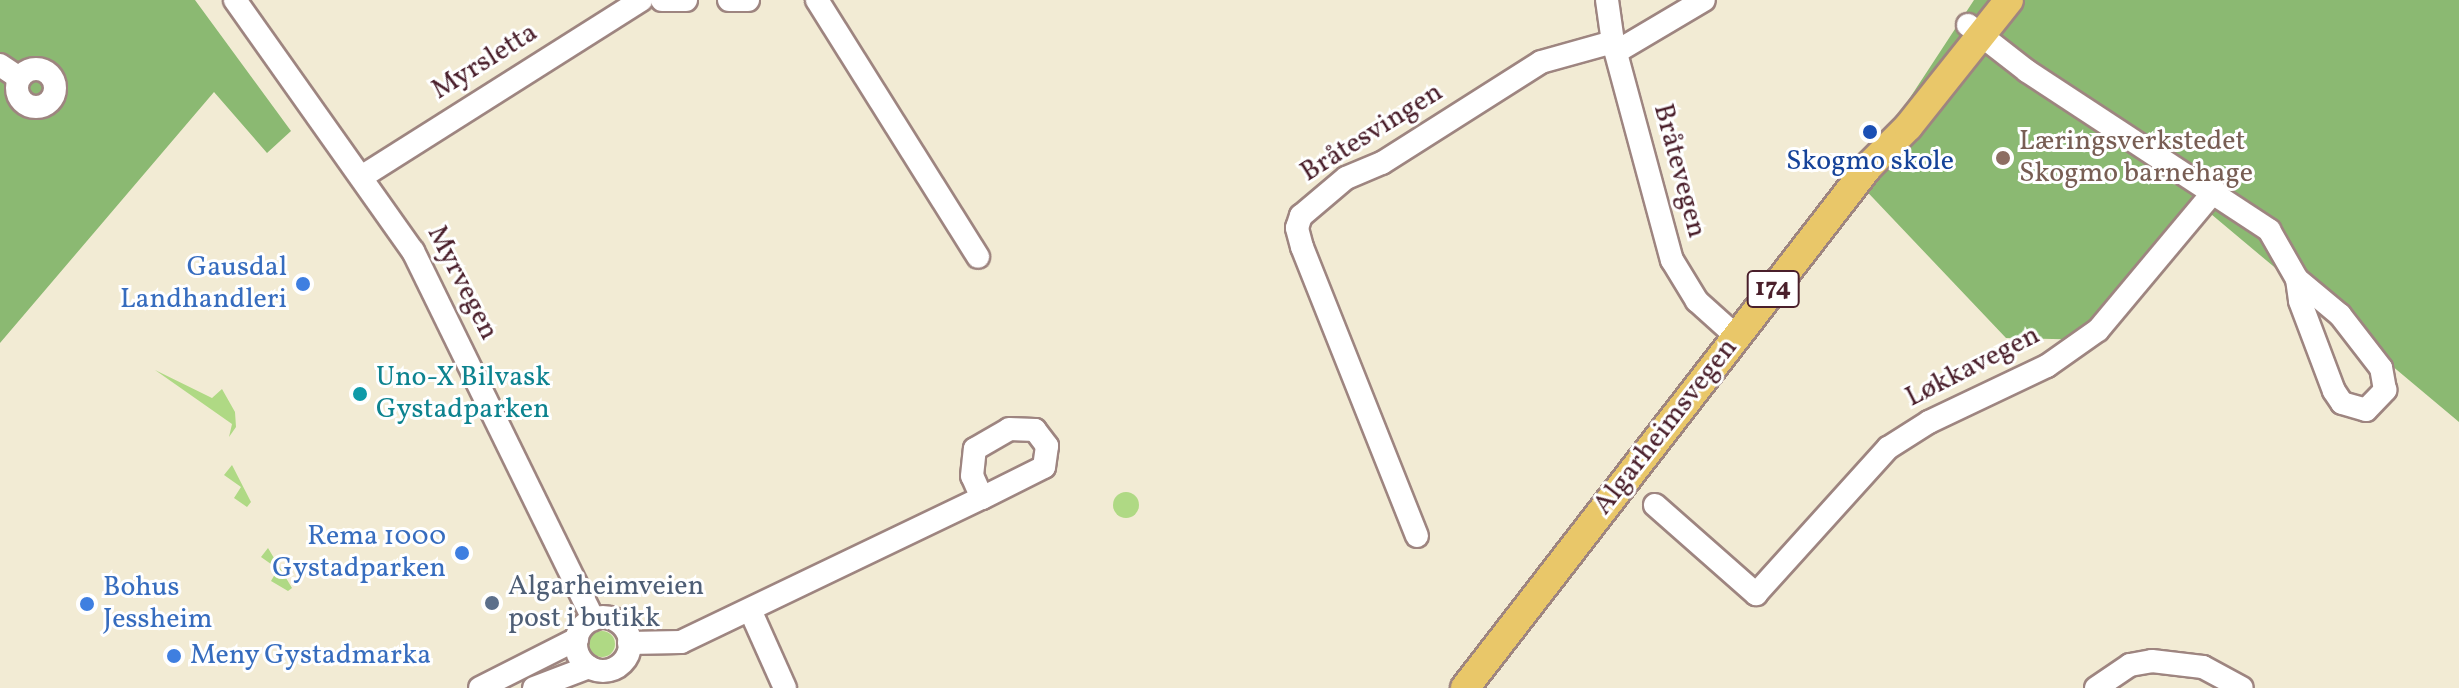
<!DOCTYPE html>
<html>
<head>
<meta charset="utf-8">
<style>
  body { margin:0 }
  #map { position:relative; width:2459px; height:688px; overflow:hidden; background:#f2ebd4; font-family:Vollkorn,serif }
  div>[style] { position:absolute }
  .green>* { inset:0; background:#afd984 }
  .round { border-radius:50% }
  .forest>* { inset:0; background:#8bb972 }
  .roads { filter:drop-shadow(2px 0 #9e8580) drop-shadow(-2px 0 #9e8580) drop-shadow(0 2px #9e8580) drop-shadow(0 -2px #9e8580) }
  .minor>* { height:22px; margin:-11px; padding:0 11px; transform-origin:11px; border-radius:11px; background:#fff }
  .minor>.ring { margin:-11px; padding:0; box-sizing:content-box; background:none; border:22px solid #fff; border-radius:50% }
  .major>* { height:28px; margin:-14px; padding:0 14px; transform-origin:14px; border-radius:14px; background:#e9c769 }
  .dots>* { width:22px; height:22px; translate:-50% -50%; box-sizing:border-box; border:4px solid #fff; border-radius:50% }
  span { translate:-50% -50%; white-space:nowrap; text-align:center; line-height:1.15; -webkit-text-stroke:6px #fff; paint-order:stroke }
  .shield-label span { padding:2px 6px; background:#fff; border:2px solid; border-radius:6px; -webkit-text-stroke-width:0 }
  .shield-label { font-size:26px; color:#4a1f2b; font-weight:700 }
  .street-label { font-size:28px; color:#4a1f2b }
  .education-label { font-size:28px; color:#785e54 }
  .left { translate:0 -50%; text-align:left }
  .transit-label { font-size:28px; color:#164399 }
  .shop-label { font-size:28px; color:#366cbe }
  .right { translate:-100% -50%; text-align:right }
  .culture-label { font-size:28px; color:#0d838f }
  .service-label { font-size:28px; color:#4e5e75 }
</style>
</head>
<body>
<div id="map">
  <div class="green">
    <i style="clip-path:polygon(155px 370px,212px 398px,222px 389px,235px 412px,236px 427px,229px 437px,232px 424px)"></i>
    <i style="clip-path:polygon(232px 465px,251px 502px,247px 507px,234px 498px,241px 487px,224px 475px)"></i>
    <i class="round" style="left:1113px;top:492px;width:26px;height:26px"></i>
    <i style="clip-path:polygon(268px 548px,292px 588px,288px 591px,271px 581px,278px 569px,261px 557px)"></i>
    <i class="round" style="left:589px;top:631px;width:26px;height:26px"></i>
  </div>
  <div class="forest">
    <i style="clip-path:polygon(0 0,195px 0,291px 131px,267px 153px,214px 92px,0 343px)"></i>
    <i style="clip-path:polygon(1974px 0,2459px 0,2459px 422px,2211px 214px,2094px 340px,2006px 338px,1856px 180px)"></i>
  </div>
  <div class="roads">
    <div class="minor">
      <i style="left:235px;top:0;width:308px;rotate:54.7deg"></i>
      <i style="left:413px;top:251px;width:410px;rotate:63.9deg"></i>
      <i style="left:662px;top:0;width:24px"></i>
      <i style="left:729px;top:0;width:19px"></i>
      <i style="left:817px;top:0;width:303px;rotate:57.9deg"></i>
      <i style="left:1607px;top:0;width:42px;rotate:81.9deg"></i>
      <i style="left:1613px;top:42px;width:226px;rotate:74.9deg"></i>
      <i style="left:1672px;top:260px;width:48px;rotate:58.6deg"></i>
      <i style="left:1697px;top:301px;width:52px;rotate:41.9deg"></i>
      <i style="left:1968px;top:25px;width:75px;rotate:37.9deg"></i>
      <i style="left:2027px;top:71px;width:290px;rotate:33.3deg"></i>
      <i style="left:2269px;top:230px;width:56px;rotate:60.3deg"></i>
      <i style="left:2297px;top:279px;width:22px;rotate:82deg"></i>
      <i style="left:2300px;top:301px;width:96px;rotate:69.3deg"></i>
      <i style="left:2334px;top:391px;width:14px;rotate:56deg"></i>
      <i style="left:2342px;top:403px;width:25px;rotate:16deg"></i>
      <i style="left:2366px;top:410px;width:28px;rotate:-46deg"></i>
      <i style="left:2385px;top:390px;width:22px;rotate:-100deg"></i>
      <i style="left:2381px;top:368px;width:67px;rotate:-127.7deg"></i>
      <i style="left:2340px;top:315px;width:56px;rotate:-140.1deg"></i>
      <i style="left:1616px;top:52px;width:102px;rotate:-30.6deg"></i>
      <i style="left:0;top:65px;width:23px;rotate:34deg"></i>
      <i class="ring" style="left:17px;top:69px;width:16px;height:16px"></i>
      <i style="left:363px;top:176px;width:329px;rotate:-32.3deg"></i>
      <i style="left:1655px;top:505px;width:135px;rotate:41.4deg"></i>
      <i style="left:1756px;top:594px;width:197px;rotate:-47.9deg"></i>
      <i style="left:1888px;top:448px;width:49px;rotate:-32.4deg"></i>
      <i style="left:1929px;top:422px;width:131px;rotate:-25.4deg"></i>
      <i style="left:2047px;top:366px;width:62px;rotate:-35.2deg"></i>
      <i style="left:2098px;top:330px;width:182px;rotate:-50.1deg"></i>
      <i style="left:1417px;top:536px;width:311px;rotate:-111.7deg"></i>
      <i style="left:1302px;top:247px;width:20px;rotate:-105deg"></i>
      <i style="left:1297px;top:228px;width:13px;rotate:-72deg"></i>
      <i style="left:1301px;top:216px;width:59px;rotate:-40.2deg"></i>
      <i style="left:1346px;top:178px;width:39px;rotate:-23deg"></i>
      <i style="left:1382px;top:163px;width:188px;rotate:-32.4deg"></i>
      <i style="left:1541px;top:62px;width:75px;rotate:-15.5deg"></i>
      <i style="left:751px;top:612px;width:83px;rotate:65.9deg"></i>
      <i class="ring" style="left:576px;top:617px;width:32px;height:32px"></i>
      <i style="left:629px;top:643px;width:52px;rotate:-1.1deg"></i>
      <i style="left:681px;top:642px;width:334px;rotate:-25.6deg"></i>
      <i style="left:982px;top:498px;width:24px;rotate:-114deg"></i>
      <i style="left:972px;top:476px;width:27px;rotate:-84deg"></i>
      <i style="left:975px;top:449px;width:39px;rotate:-30deg"></i>
      <i style="left:1009px;top:429px;width:26px;rotate:2deg"></i>
      <i style="left:1035px;top:430px;width:20px;rotate:53deg"></i>
      <i style="left:1047px;top:446px;width:21px;rotate:98deg"></i>
      <i style="left:1044px;top:467px;width:69px;rotate:153.4deg"></i>
      <i style="left:480px;top:688px;width:109px;rotate:-26.8deg"></i>
      <i style="left:534px;top:688px;width:59px;rotate:-20.9deg"></i>
      <i style="left:2096px;top:688px;width:41px;rotate:-34.1deg"></i>
      <i style="left:2130px;top:665px;width:22px;rotate:-10deg"></i>
      <i style="left:2152px;top:661px;width:51px;rotate:6.7deg"></i>
      <i style="left:2203px;top:667px;width:44px;rotate:28.3deg"></i>
    </div>
    <div class="major">
      <i style="left:1465px;top:688px;width:659px;rotate:-52.28deg"></i>
      <i style="left:1868px;top:167px;width:57px;rotate:-45deg"></i>
      <i style="left:1908px;top:127px;width:162px;rotate:-51.5deg"></i>
    </div>
  </div>
  <div class="dots">
    <i style="left:1870px;top:132px;background:#1a4fb4"></i>
    <i style="left:2003px;top:158px;background:#8d6e63"></i>
    <i style="left:303px;top:284px;background:#3f7fe0"></i>
    <i style="left:360px;top:394px;background:#0f9aa8"></i>
    <i style="left:462px;top:553px;background:#3f7fe0"></i>
    <i style="left:492px;top:603px;background:#5c6f8a"></i>
    <i style="left:87px;top:604px;background:#3f7fe0"></i>
    <i style="left:174px;top:656px;background:#3f7fe0"></i>
  </div>
  <div class="shield-label">
    <span style="left:1773px;top:289px">174</span>
  </div>
  <div class="street-label">
    <span style="left:485px;top:62px;rotate:-32deg">Myrsletta</span>
    <span style="left:1372px;top:133px;rotate:-32deg">Bråtesvingen</span>
    <span style="left:1679px;top:171px;rotate:75deg">Bråtevegen</span>
    <span style="left:462px;top:283px;rotate:63deg">Myrvegen</span>
    <span style="left:1973px;top:367px;rotate:-27deg">Løkkavegen</span>
    <span style="left:1666px;top:427px;rotate:-52deg">Algarheimsvegen</span>
  </div>
  <div class="education-label">
    <span class="left" style="left:2019px;top:158px">Læringsverkstedet<br>Skogmo barnehage</span>
  </div>
  <div class="transit-label">
    <span style="left:1870px;top:162px">Skogmo skole</span>
  </div>
  <div class="shop-label">
    <span class="right" style="left:287px;top:284px">Gausdal<br>Landhandleri</span>
    <span class="right" style="left:446px;top:553px">Rema 1000<br>Gystadparken</span>
    <span class="left" style="left:103px;top:604px">Bohus<br>Jessheim</span>
    <span class="left" style="left:190px;top:656px">Meny Gystadmarka</span>
  </div>
  <div class="culture-label">
    <span class="left" style="left:376px;top:394px">Uno-X Bilvask<br>Gystadparken</span>
  </div>
  <div class="service-label">
    <span class="left" style="left:508px;top:603px">Algarheimveien<br>post i butikk</span>
  </div>
</div>
</body>
</html>
